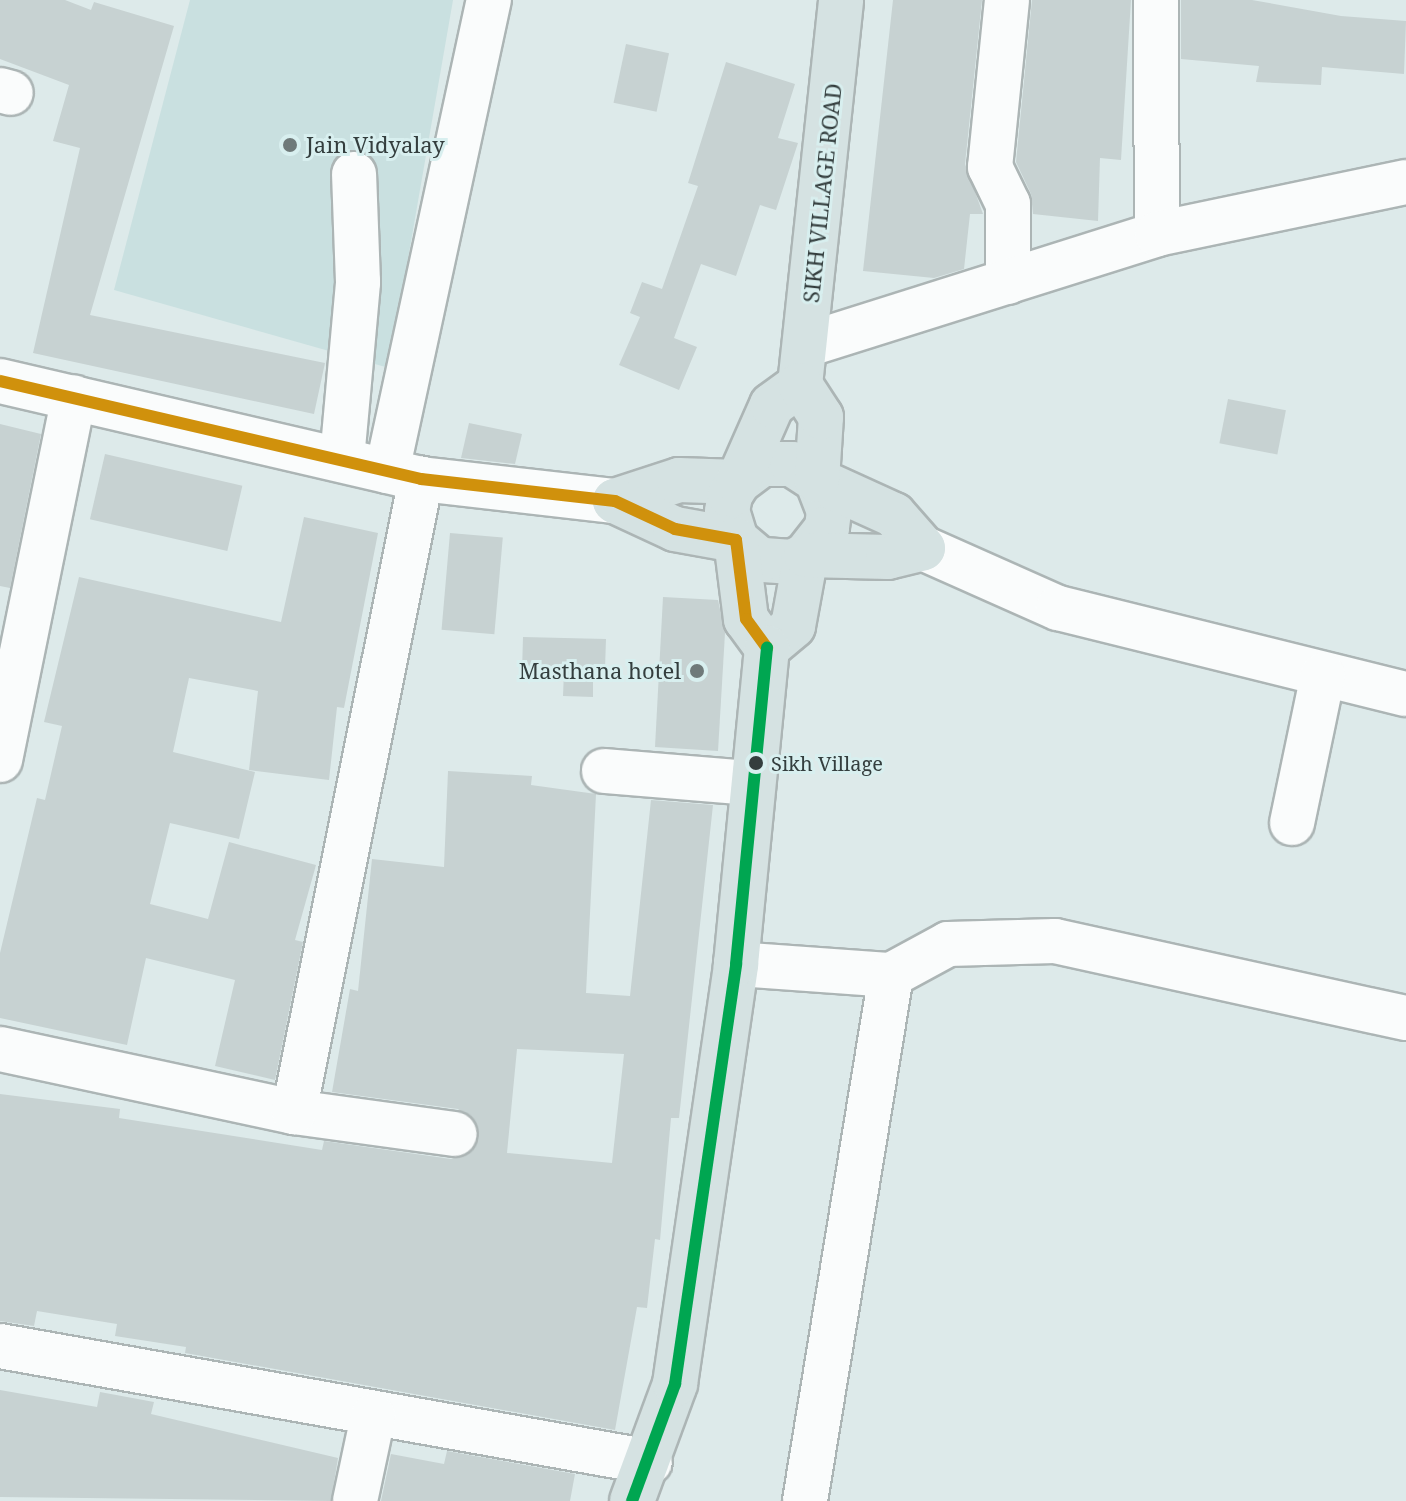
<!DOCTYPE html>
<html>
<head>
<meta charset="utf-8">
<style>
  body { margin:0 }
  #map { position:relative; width:1406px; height:1501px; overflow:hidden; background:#ddeaea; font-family:"Noto Serif",serif }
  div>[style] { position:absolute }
  .built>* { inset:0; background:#c9e0e0 }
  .building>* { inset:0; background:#c7d2d2; transform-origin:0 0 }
  .roads { filter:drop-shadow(2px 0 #acb5b5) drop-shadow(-2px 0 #acb5b5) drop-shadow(0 2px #acb5b5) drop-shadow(0 -2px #acb5b5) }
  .minor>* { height:44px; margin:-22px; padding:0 22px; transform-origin:22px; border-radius:22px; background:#fafcfc }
  .major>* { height:44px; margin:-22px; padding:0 22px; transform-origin:22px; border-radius:22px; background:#d5e2e2 }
  .bus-1>* { height:12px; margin:-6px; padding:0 6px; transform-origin:6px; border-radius:6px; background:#d0910c }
  .bus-2>* { height:12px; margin:-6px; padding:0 6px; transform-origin:6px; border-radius:6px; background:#00a651 }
  .dots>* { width:22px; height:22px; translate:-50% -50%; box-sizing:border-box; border:4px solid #d8efef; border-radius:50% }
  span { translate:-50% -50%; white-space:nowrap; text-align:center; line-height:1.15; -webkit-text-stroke:6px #d8efef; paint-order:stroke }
  .bus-label { font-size:20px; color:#343e3e }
  .left { translate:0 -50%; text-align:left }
  .poi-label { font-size:22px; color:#343e3e }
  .right { translate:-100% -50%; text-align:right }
  .street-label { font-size:22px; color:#343e3e }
</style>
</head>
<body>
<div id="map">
  <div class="built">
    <i style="clip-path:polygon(190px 0,453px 0,389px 368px,114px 290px)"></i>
  </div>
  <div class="building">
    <i style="clip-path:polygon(0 0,65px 0,91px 10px,94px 2px,174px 26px,90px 315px,325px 363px,314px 414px,33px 353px,80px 148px,53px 141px,69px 85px,0 59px)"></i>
    <i style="clip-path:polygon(893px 0,982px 0,965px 164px,983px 214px,970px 214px,964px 269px,934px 278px,863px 271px)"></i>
    <i style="clip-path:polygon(1032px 0,1131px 0,1121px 160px,1100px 158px,1098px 221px,1033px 214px,1031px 194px,1016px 162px)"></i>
    <i style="clip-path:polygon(1181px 0,1252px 0,1341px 16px,1406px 21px,1404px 74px,1322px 67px,1321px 85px,1256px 82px,1259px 66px,1181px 59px)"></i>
    <i style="left:626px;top:44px;width:44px;height:60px;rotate:12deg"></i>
    <i style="clip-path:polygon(726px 62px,795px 84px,778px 138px,798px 143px,776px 210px,760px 205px,736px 276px,701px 264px,674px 338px,697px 347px,679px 390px,619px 365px,640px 317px,630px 313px,642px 282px,662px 289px,698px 186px,688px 183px)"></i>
    <i style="left:1228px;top:399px;width:59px;height:45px;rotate:11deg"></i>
    <i style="clip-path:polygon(469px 423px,522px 434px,515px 464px,461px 458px)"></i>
    <i style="clip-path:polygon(0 424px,41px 434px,10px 588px,0 586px)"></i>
    <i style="left:105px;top:454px;width:141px;height:67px;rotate:13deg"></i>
    <i style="clip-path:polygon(304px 517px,378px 533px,344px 708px,337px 707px,329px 780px,249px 770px,258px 691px,189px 678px,173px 752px,255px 772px,239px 839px,170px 823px,150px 904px,208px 919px,229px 842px,316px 865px,295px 940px,303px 942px,275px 1080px,215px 1066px,235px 980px,146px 958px,127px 1045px,0 1018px,0 953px,37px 798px,45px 800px,62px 726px,44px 722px,79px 577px,281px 622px)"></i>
    <i style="left:450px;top:533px;width:53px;height:97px;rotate:5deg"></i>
    <i style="clip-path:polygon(663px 597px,718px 600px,725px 633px,718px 751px,655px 747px)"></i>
    <i style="clip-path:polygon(523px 637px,606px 639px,605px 669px,593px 669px,593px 697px,563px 696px,564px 671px,522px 671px)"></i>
    <i style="clip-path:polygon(evenodd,448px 771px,532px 776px,531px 785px,596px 794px,586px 993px,630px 996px,651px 800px,713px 805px,679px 1118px,671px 1118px,660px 1240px,655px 1239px,647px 1308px,637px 1307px,615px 1430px,185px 1353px,186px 1347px,115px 1336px,117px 1324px,37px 1311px,34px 1326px,0 1321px,0 1094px,120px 1109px,119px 1118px,322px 1150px,324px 1141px,451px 1159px,473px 1150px,477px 1125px,458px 1109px,332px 1092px,350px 989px,358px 991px,372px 859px,444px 867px,448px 771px,517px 1049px,624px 1054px,612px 1163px,507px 1153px,517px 1049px)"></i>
    <i style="clip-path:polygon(0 1390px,97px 1407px,100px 1392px,154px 1402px,151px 1414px,338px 1458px,331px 1501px,0 1497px)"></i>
    <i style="clip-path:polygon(447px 1451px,575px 1474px,570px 1501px,381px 1501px,391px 1454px,444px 1464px)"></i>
  </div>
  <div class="roads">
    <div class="minor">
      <i style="left:1007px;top:0;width:168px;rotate:95.8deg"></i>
      <i style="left:990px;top:167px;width:41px;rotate:64.1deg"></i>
      <i style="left:1008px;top:204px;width:78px;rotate:90deg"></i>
      <i style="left:1156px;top:0;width:234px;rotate:89.8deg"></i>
      <i style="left:0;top:90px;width:11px;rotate:15deg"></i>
      <i style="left:806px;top:345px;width:368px;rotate:-17.5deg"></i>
      <i style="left:1157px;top:234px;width:254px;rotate:-11.8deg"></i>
      <i style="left:0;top:381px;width:432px;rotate:13.1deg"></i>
      <i style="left:421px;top:479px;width:195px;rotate:6.5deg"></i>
      <i style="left:342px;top:459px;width:178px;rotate:-84.8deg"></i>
      <i style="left:358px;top:282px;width:108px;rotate:-92.1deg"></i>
      <i style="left:387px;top:471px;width:482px;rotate:-77.8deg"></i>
      <i style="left:923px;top:548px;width:148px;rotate:24deg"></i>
      <i style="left:1058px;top:608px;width:358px;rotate:13.9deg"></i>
      <i style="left:0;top:760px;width:370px;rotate:-78.5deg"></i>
      <i style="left:604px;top:771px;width:147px;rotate:4.7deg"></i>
      <i style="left:1292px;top:823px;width:151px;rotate:-78.2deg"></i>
      <i style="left:736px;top:964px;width:155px;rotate:4.1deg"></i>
      <i style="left:891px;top:975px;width:533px;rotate:99.29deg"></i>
      <i style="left:891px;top:975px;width:65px;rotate:-28.5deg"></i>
      <i style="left:948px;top:944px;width:107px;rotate:-1.6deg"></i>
      <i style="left:1055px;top:941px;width:359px;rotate:12.4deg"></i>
      <i style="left:0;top:1049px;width:301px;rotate:12.1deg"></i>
      <i style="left:294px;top:1112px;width:162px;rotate:7.8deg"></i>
      <i style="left:294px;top:1112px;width:646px;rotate:-78.66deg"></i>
      <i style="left:0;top:1346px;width:660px;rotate:10.12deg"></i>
      <i style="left:355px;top:1501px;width:87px;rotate:-78deg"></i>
    </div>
    <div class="major">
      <i style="left:800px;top:385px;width:387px;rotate:-83.9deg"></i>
      <i style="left:615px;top:501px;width:67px;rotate:-18.2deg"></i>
      <i style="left:679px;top:480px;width:59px;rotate:1.9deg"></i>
      <i style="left:738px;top:482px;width:30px;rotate:-37deg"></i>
      <i style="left:762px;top:464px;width:30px"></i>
      <i style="left:792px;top:464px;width:30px;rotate:33deg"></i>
      <i style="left:817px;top:480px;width:33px;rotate:69deg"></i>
      <i style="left:829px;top:511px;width:17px;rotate:97deg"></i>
      <i style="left:827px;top:528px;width:34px;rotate:128deg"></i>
      <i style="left:806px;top:555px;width:16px;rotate:153deg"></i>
      <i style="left:792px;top:562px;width:32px;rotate:-176deg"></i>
      <i style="left:760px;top:560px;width:31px;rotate:-140deg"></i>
      <i style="left:736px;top:540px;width:30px;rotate:-107deg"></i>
      <i style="left:727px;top:511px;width:16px;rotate:-79deg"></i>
      <i style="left:730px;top:495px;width:15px;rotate:-58deg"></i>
      <i style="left:738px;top:482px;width:84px;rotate:-66.2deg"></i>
      <i style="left:772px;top:405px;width:34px;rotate:-36deg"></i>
      <i style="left:615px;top:501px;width:66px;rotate:25deg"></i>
      <i style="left:675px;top:529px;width:62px;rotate:10.2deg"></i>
      <i style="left:736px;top:540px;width:80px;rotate:82.8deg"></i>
      <i style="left:746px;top:619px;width:36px;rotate:54deg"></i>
      <i style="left:767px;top:648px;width:34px;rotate:-40deg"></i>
      <i style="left:793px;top:626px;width:72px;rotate:-79.6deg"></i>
      <i style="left:806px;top:555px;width:82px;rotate:1.4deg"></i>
      <i style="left:888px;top:557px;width:36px;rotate:-14deg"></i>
      <i style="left:923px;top:548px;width:44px;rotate:-131.3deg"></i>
      <i style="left:894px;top:515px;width:85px;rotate:-155.6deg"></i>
      <i style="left:817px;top:480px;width:63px;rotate:-86.4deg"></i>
      <i style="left:821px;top:417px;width:38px;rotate:-123deg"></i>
      <i style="left:632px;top:1501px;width:125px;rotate:-69.8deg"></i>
      <i style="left:675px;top:1384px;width:424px;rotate:-81.7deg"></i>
      <i style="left:736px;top:964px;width:318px;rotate:-84.4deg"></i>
    </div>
  </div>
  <div class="bus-1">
    <i style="left:0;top:381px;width:432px;rotate:13.1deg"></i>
    <i style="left:421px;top:479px;width:195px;rotate:6.5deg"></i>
    <i style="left:615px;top:501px;width:66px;rotate:25deg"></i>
    <i style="left:675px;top:529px;width:62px;rotate:10.2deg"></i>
    <i style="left:736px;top:540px;width:80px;rotate:82.8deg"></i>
    <i style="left:746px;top:619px;width:36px;rotate:54deg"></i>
  </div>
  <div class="bus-2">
    <i style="left:632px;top:1501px;width:125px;rotate:-69.8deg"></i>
    <i style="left:675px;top:1384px;width:424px;rotate:-81.7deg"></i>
    <i style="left:736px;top:964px;width:318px;rotate:-84.4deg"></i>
  </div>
  <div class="dots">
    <i style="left:290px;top:145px;background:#6f7a7a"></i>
    <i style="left:697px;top:671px;background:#6f7a7a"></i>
    <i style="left:756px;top:763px;background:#343e3e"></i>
  </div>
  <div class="bus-label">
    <span class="left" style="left:771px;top:763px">Sikh Village</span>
  </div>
  <div class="poi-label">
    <span class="left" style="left:306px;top:145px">Jain Vidyalay</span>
    <span class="right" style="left:681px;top:671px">Masthana hotel</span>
  </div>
  <div class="street-label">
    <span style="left:822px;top:193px;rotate:-84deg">SIKH VILLAGE ROAD</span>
  </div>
</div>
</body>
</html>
